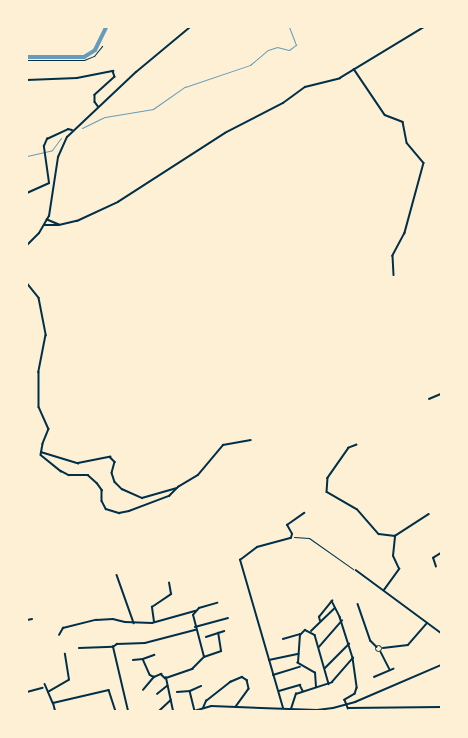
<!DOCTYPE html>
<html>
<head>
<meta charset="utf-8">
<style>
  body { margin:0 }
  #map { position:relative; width:468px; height:738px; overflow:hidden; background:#fdf0d5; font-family:Ubuntu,sans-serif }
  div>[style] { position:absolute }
  .stream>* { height:1px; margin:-0.5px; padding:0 0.5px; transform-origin:0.5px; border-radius:0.5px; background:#669bbc }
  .canal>* { height:4px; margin:-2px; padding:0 2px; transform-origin:2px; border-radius:2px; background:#669bbc }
  .path>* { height:1px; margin:-0.5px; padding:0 0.5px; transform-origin:0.5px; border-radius:0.5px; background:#003049 }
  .service>* { height:1px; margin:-0.5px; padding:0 0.5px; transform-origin:0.5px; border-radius:0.5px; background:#003049 }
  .minor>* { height:1.5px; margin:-0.75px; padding:0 0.75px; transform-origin:0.75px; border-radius:0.75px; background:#003049 }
  .minor>.ring { margin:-0.75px; padding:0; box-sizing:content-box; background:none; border:1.5px solid #003049; border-radius:50% }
  .secondary>* { height:2px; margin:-1px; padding:0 1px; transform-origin:1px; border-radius:1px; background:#003049 }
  span { translate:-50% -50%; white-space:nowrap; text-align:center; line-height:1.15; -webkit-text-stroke:3px #fdf0d5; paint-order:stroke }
  .frame { position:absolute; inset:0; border:28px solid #fdf0d5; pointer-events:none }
</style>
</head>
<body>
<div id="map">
  <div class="stream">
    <i style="left:82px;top:128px;width:25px;rotate:-26deg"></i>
    <i style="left:105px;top:117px;width:49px;rotate:-9.5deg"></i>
    <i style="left:153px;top:109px;width:39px;rotate:-35deg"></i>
    <i style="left:185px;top:87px;width:69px;rotate:-18.7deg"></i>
    <i style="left:250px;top:65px;width:23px;rotate:-40deg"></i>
    <i style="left:268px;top:50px;width:9px;rotate:-18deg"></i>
    <i style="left:277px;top:47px;width:12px;rotate:14deg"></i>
    <i style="left:289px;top:50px;width:9px;rotate:-36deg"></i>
    <i style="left:296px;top:45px;width:19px;rotate:-111deg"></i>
    <i style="left:27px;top:156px;width:26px;rotate:-13deg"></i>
    <i style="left:52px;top:150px;width:15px;rotate:-53deg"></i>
  </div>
  <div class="canal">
    <i style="left:27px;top:57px;width:57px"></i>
    <i style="left:84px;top:57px;width:13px;rotate:-32deg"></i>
    <i style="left:95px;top:50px;width:25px;rotate:-64deg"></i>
  </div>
  <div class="path">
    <i style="left:294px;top:537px;width:15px;rotate:4deg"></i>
    <i style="left:309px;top:538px;width:54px;rotate:35.2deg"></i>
  </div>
  <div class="service">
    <i style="left:27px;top:60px;width:57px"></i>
    <i style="left:84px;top:60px;width:11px;rotate:-22deg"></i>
    <i style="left:94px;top:56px;width:13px;rotate:-51deg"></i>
  </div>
  <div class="minor">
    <i style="left:354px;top:69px;width:55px;rotate:56deg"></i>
    <i style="left:385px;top:115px;width:19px;rotate:21deg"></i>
    <i style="left:403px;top:122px;width:21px;rotate:79deg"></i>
    <i style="left:407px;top:143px;width:26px;rotate:50deg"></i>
    <i style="left:424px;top:163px;width:73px;rotate:105.2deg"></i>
    <i style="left:405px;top:233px;width:26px;rotate:118deg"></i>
    <i style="left:393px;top:256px;width:19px;rotate:87deg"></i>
    <i style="left:27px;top:80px;width:50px;rotate:-2.3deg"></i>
    <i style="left:77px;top:78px;width:37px;rotate:-11deg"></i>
    <i style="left:113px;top:71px;width:6px;rotate:72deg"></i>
    <i style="left:115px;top:77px;width:27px;rotate:138deg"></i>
    <i style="left:95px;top:95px;width:7px;rotate:90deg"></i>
    <i style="left:95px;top:102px;width:5px;rotate:53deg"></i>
    <i style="left:27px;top:193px;width:24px;rotate:-24deg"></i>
    <i style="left:49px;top:183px;width:37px;rotate:-98deg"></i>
    <i style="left:44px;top:146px;width:8px;rotate:-67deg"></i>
    <i style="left:47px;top:139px;width:23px;rotate:-25deg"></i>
    <i style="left:68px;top:129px;width:4px;rotate:14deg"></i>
    <i style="left:44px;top:225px;width:15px"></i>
    <i style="left:59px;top:225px;width:13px;rotate:-157deg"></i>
    <i style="left:59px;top:225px;width:18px;rotate:-13deg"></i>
    <i style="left:77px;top:221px;width:45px;rotate:-24.9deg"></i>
    <i style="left:118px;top:202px;width:127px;rotate:-32.8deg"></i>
    <i style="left:225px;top:133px;width:65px;rotate:-27.3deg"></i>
    <i style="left:283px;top:103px;width:27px;rotate:-36deg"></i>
    <i style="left:305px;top:87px;width:36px;rotate:-14deg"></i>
    <i style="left:340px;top:78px;width:98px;rotate:-31.3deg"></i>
    <i style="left:27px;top:283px;width:19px;rotate:51deg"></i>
    <i style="left:39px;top:298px;width:38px;rotate:79deg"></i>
    <i style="left:46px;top:335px;width:38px;rotate:101deg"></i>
    <i style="left:39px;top:372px;width:35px;rotate:90deg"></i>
    <i style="left:39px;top:407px;width:24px;rotate:66deg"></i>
    <i style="left:49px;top:429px;width:16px;rotate:112deg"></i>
    <i style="left:43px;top:444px;width:11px;rotate:100deg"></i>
    <i style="left:41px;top:455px;width:26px;rotate:39deg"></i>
    <i style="left:61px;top:471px;width:9px;rotate:27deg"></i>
    <i style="left:69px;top:475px;width:19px"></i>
    <i style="left:88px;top:475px;width:12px;rotate:42deg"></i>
    <i style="left:97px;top:483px;width:9px;rotate:54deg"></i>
    <i style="left:102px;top:490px;width:11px;rotate:90deg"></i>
    <i style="left:102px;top:501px;width:9px;rotate:63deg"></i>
    <i style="left:106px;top:509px;width:14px;rotate:17deg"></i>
    <i style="left:119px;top:513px;width:10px;rotate:-11deg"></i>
    <i style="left:129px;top:511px;width:43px;rotate:-20.6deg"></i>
    <i style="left:169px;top:496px;width:13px;rotate:-45deg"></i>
    <i style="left:178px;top:487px;width:23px;rotate:-31deg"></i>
    <i style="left:198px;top:475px;width:39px;rotate:-50deg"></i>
    <i style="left:223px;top:445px;width:28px;rotate:-10deg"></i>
    <i style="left:429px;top:399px;width:13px;rotate:-23deg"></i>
    <i style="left:357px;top:445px;width:9px;rotate:159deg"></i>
    <i style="left:349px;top:448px;width:37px;rotate:125deg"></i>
    <i style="left:328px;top:478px;width:14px;rotate:94deg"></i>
    <i style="left:327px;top:492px;width:34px;rotate:30deg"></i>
    <i style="left:357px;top:509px;width:33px;rotate:49deg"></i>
    <i style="left:379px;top:534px;width:16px;rotate:7deg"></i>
    <i style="left:41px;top:452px;width:39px;rotate:17deg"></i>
    <i style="left:78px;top:463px;width:33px;rotate:-11deg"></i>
    <i style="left:110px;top:457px;width:7px;rotate:45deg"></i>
    <i style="left:115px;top:462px;width:11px;rotate:105deg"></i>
    <i style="left:112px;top:473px;width:9px;rotate:72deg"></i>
    <i style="left:115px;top:482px;width:10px;rotate:45deg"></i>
    <i style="left:122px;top:489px;width:22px;rotate:24deg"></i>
    <i style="left:142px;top:498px;width:36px;rotate:-16deg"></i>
    <i style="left:436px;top:567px;width:9px;rotate:-108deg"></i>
    <i style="left:433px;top:558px;width:9px;rotate:-32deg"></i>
    <i style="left:356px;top:570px;width:106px;rotate:36.5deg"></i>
    <i style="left:117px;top:575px;width:51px;rotate:70.5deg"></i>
    <i style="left:384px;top:590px;width:26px;rotate:-54deg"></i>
    <i style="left:399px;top:569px;width:14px;rotate:-115deg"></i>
    <i style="left:393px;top:556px;width:20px;rotate:-84deg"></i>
    <i style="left:395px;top:536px;width:40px;rotate:-32.9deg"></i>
    <i style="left:358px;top:604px;width:39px;rotate:71deg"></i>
    <i style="left:371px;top:641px;width:8px;rotate:45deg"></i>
    <i style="left:27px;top:620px;width:5px;rotate:-11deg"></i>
    <i style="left:320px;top:621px;width:4px;rotate:-104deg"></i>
    <i style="left:319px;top:617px;width:21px;rotate:-51deg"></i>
    <i style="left:332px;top:601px;width:18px;rotate:63deg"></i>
    <i style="left:340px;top:617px;width:43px;rotate:72.4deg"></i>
    <i style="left:353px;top:658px;width:30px;rotate:82deg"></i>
    <i style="left:357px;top:688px;width:6px;rotate:108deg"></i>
    <i style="left:355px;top:694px;width:12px;rotate:149deg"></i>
    <i style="left:345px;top:700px;width:9px;rotate:69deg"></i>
    <i style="left:348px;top:708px;width:93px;rotate:-0.6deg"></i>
    <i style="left:154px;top:622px;width:15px;rotate:-98deg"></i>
    <i style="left:152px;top:607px;width:23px;rotate:-34deg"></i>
    <i style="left:171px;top:594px;width:11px;rotate:-100deg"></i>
    <i style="left:195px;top:627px;width:34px;rotate:-15deg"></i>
    <i style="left:311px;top:631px;width:33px;rotate:-44deg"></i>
    <i style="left:59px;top:635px;width:8px;rotate:-60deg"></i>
    <i style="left:63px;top:628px;width:34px;rotate:-14deg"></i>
    <i style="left:96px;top:620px;width:17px;rotate:-3deg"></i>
    <i style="left:113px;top:619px;width:12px;rotate:14deg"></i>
    <i style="left:125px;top:622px;width:27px;rotate:2deg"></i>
    <i style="left:152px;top:623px;width:45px;rotate:-15.6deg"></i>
    <i style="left:206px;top:637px;width:19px;rotate:-18deg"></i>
    <i style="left:283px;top:639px;width:18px;rotate:-16deg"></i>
    <i class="ring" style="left:375.5px;top:645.5px;width:5.5px;height:5.5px"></i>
    <i style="left:319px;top:647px;width:35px;rotate:-49deg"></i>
    <i style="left:79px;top:648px;width:34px;rotate:-2deg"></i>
    <i style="left:383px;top:648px;width:25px;rotate:-7deg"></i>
    <i style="left:408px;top:645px;width:29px;rotate:-49deg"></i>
    <i style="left:381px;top:652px;width:20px;rotate:63deg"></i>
    <i style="left:204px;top:657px;width:18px;rotate:-19deg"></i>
    <i style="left:221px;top:651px;width:18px;rotate:-99deg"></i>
    <i style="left:143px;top:659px;width:12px;rotate:-20deg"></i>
    <i style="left:133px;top:660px;width:10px;rotate:-6deg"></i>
    <i style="left:143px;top:659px;width:17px;rotate:66deg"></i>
    <i style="left:150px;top:675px;width:4px;rotate:27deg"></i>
    <i style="left:154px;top:677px;width:8px;rotate:-23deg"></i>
    <i style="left:161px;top:674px;width:6px;rotate:45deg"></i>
    <i style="left:269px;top:660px;width:30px;rotate:-12deg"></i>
    <i style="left:325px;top:668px;width:34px;rotate:-45deg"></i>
    <i style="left:273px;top:675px;width:28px;rotate:-17deg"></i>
    <i style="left:374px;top:677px;width:21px;rotate:-23deg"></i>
    <i style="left:45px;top:684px;width:21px;rotate:67deg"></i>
    <i style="left:316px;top:687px;width:14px;rotate:-94deg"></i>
    <i style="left:315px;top:673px;width:20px;rotate:-150deg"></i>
    <i style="left:298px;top:663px;width:28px;rotate:-86deg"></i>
    <i style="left:300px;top:635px;width:7px;rotate:-45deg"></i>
    <i style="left:305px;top:630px;width:11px;rotate:27deg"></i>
    <i style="left:315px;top:635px;width:51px;rotate:74.1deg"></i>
    <i style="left:143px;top:690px;width:17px;rotate:-50deg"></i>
    <i style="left:190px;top:691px;width:21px;rotate:76deg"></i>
    <i style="left:279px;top:691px;width:22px;rotate:-16deg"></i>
    <i style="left:300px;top:685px;width:7px;rotate:63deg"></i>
    <i style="left:27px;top:692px;width:16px;rotate:-15deg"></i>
    <i style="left:48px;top:692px;width:24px;rotate:-30deg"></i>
    <i style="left:69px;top:680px;width:26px;rotate:-99deg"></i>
    <i style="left:177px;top:692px;width:13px;rotate:-4deg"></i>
    <i style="left:190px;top:691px;width:12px;rotate:-24deg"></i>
    <i style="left:157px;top:694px;width:13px;rotate:-39deg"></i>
    <i style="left:203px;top:708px;width:8px;rotate:-67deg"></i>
    <i style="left:206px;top:701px;width:31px;rotate:-38deg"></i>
    <i style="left:230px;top:682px;width:13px;rotate:-23deg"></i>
    <i style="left:242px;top:677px;width:6px;rotate:31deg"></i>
    <i style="left:247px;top:680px;width:9px;rotate:77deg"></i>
    <i style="left:249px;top:689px;width:22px;rotate:126deg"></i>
    <i style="left:283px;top:708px;width:154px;rotate:-106.2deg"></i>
    <i style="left:240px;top:560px;width:21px;rotate:-37deg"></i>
    <i style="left:257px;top:547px;width:35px;rotate:-15deg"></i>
    <i style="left:291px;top:538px;width:4px;rotate:-76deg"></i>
    <i style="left:292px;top:534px;width:10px;rotate:-119deg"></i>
    <i style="left:287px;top:525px;width:21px;rotate:-35deg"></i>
    <i style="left:291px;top:709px;width:16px;rotate:-72deg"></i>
    <i style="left:296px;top:694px;width:38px;rotate:-18deg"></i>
    <i style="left:332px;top:682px;width:32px;rotate:-49deg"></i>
    <i style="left:55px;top:711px;width:8px;rotate:-104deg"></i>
    <i style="left:53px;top:703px;width:57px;rotate:-13.1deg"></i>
    <i style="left:109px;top:690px;width:22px;rotate:72deg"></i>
    <i style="left:128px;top:711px;width:66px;rotate:-103.2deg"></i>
    <i style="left:113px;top:647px;width:5px;rotate:-37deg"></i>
    <i style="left:117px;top:644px;width:28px;rotate:-2deg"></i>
    <i style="left:145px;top:643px;width:52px;rotate:-14.6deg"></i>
    <i style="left:159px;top:711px;width:16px;rotate:-43deg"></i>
    <i style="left:173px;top:711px;width:34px;rotate:-102deg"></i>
    <i style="left:166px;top:678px;width:28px;rotate:-19deg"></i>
    <i style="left:192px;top:669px;width:17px;rotate:-45deg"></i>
    <i style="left:204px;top:657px;width:43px;rotate:-104.7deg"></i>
    <i style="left:193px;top:615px;width:9px;rotate:-49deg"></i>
    <i style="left:199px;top:608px;width:19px;rotate:-16deg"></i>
  </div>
  <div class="secondary">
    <i style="left:27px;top:245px;width:17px;rotate:-45deg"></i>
    <i style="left:39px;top:233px;width:20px;rotate:-60deg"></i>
    <i style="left:49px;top:216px;width:60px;rotate:-81.3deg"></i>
    <i style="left:58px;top:157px;width:22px;rotate:-66deg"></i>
    <i style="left:67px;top:137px;width:95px;rotate:-43.3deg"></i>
    <i style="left:136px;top:72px;width:70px;rotate:-39.8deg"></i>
    <i style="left:194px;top:711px;width:18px;rotate:-16deg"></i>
    <i style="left:211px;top:706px;width:106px;rotate:2.2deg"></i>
    <i style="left:317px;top:710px;width:16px;rotate:-7deg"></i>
    <i style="left:333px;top:708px;width:23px;rotate:-15deg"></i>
    <i style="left:355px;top:702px;width:94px;rotate:-23.3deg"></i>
  </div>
  <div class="frame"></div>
</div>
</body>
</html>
